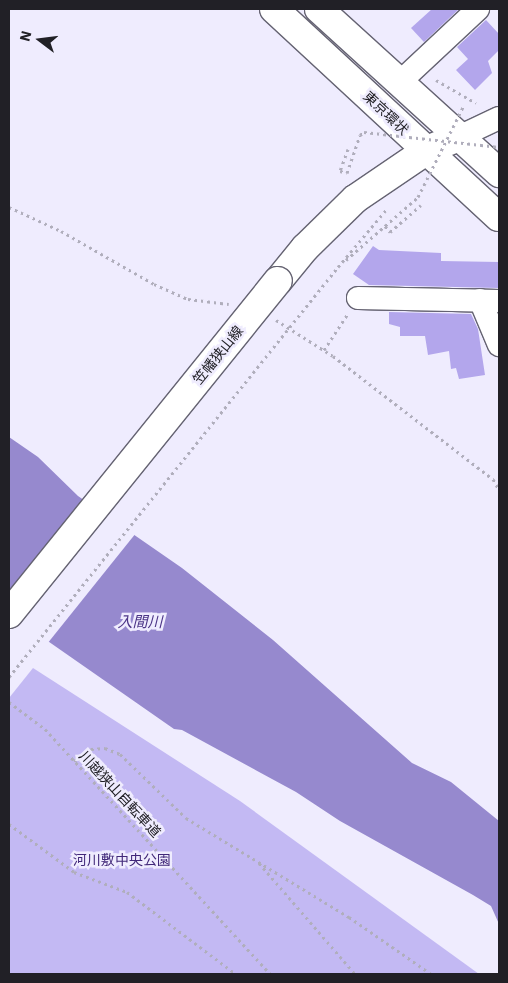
<!DOCTYPE html>
<html>
<head>
<meta charset="utf-8">
<style>
  body { margin:0 }
  #map { position:relative; width:508px; height:983px; overflow:hidden; background:#efecfe; font-family:"IBM Plex Sans","Noto Sans JP",sans-serif }
  div>[style] { position:absolute }
  .green>* { inset:0; background:#c3b9f3 }
  .water>* { inset:0; background:#9689ce }
  .pier>* { inset:0; background:#efecfe }
  .building>* { inset:0; background:#b3a6ec }
  .path>* { height:3px; margin-top:-1.5px; transform-origin:0; background:repeating-linear-gradient(90deg,#b0aebc 0 2.5px,transparent 0 6.5px) }
  .roads { filter:drop-shadow(1px 0 #656372) drop-shadow(-1px 0 #656372) drop-shadow(0 1px #656372) drop-shadow(0 -1px #656372) }
  .minor>* { height:22px; margin:-11px; padding:0 11px; transform-origin:11px; border-radius:11px; background:#fff }
  .major>* { height:28px; margin:-14px; padding:0 14px; transform-origin:14px; border-radius:14px; background:#fff }
  .highway>* { height:28px; margin:-14px; padding:0 14px; transform-origin:14px; border-radius:14px; background:#fff }
  .path-bridge>* { height:3px; margin-top:-1.5px; transform-origin:0; background:repeating-linear-gradient(90deg,#b0aebc 0 2.5px,transparent 0 6.5px) }
  .bridges { filter:drop-shadow(1px 0 #656372) drop-shadow(-1px 0 #656372) drop-shadow(0 1px #656372) drop-shadow(0 -1px #656372) }
  .major-bridge>* { height:28px; margin:-14px; padding:0 14px; transform-origin:14px; border-radius:14px; background:#fff }
  span { translate:-50% -50%; white-space:nowrap; text-align:center; line-height:1.15; -webkit-text-stroke:5px #efecfe; paint-order:stroke }
  .street-label { font-size:14px; color:#212026 }
  .park-label { font-size:14px; color:#412879 }
  .water-label { font-size:15px; color:#4c3587; font-style:italic }
  .frame { position:absolute; inset:0; border:10px solid #212026; pointer-events:none }
  .north { position:absolute; left:15px; top:15px; width:50px; height:50px; -webkit-text-stroke:4px #efecfe; paint-order:stroke; rotate:285deg; font-size:14px; font-weight:700; line-height:20px; text-align:center; color:#212026 }
  .north::after { content:''; display:block; margin:auto; width:18px; height:22px; background:#212026; clip-path:polygon(50% 0,100% 100%,50% 72%,0 100%) }
</style>
</head>
<body>
<div id="map">
  <div class="green">
    <i style="clip-path:polygon(33px 668px,240px 801px,479px 974px,9px 974px,9px 698px)"></i>
  </div>
  <div class="water">
    <i style="clip-path:polygon(9px 437px,38px 457px,78px 496px,182px 568px,273px 640px,412px 763px,451px 782px,499px 821px,499px 924px,491px 906px,473px 895px,340px 821px,296px 792px,182px 730px,174px 729px,9px 614px)"></i>
  </div>
  <div class="pier">
    <i style="clip-path:polygon(85px 498px,136px 533px,47px 644px,9px 617px,9px 594px)"></i>
  </div>
  <div class="building">
    <i style="clip-path:polygon(432px 9px,459px 9px,424px 42px,411px 28px)"></i>
    <i style="clip-path:polygon(486px 20px,499px 34px,499px 50px,488px 61px,492px 73px,475px 90px,456px 70px,468px 59px,457px 47px)"></i>
    <i style="clip-path:polygon(373px 246px,379px 250px,441px 253px,441px 261px,499px 262px,499px 288px,369px 285px,353px 274px)"></i>
    <i style="clip-path:polygon(389px 312px,471px 314px,478px 329px,485px 375px,459px 379px,456px 368px,451px 369px,449px 351px,428px 355px,425px 336px,400px 336px,400px 327px,389px 324px)"></i>
  </div>
  <div class="path">
    <i style="left:436px;top:80px;width:46px;rotate:29.9deg"></i>
    <i style="left:348px;top:149px;width:23px;rotate:110deg"></i>
    <i style="left:340px;top:171px;width:7px;rotate:16deg"></i>
    <i style="left:347px;top:173px;width:40px;rotate:-71.1deg"></i>
    <i style="left:360px;top:135px;width:5px;rotate:-37deg"></i>
    <i style="left:9px;top:207px;width:57px;rotate:24.8deg"></i>
    <i style="left:61px;top:231px;width:107px;rotate:29.7deg"></i>
    <i style="left:154px;top:284px;width:37px;rotate:24deg"></i>
    <i style="left:188px;top:299px;width:41px;rotate:7deg"></i>
    <i style="left:385px;top:226px;width:8px;rotate:50deg"></i>
    <i style="left:390px;top:232px;width:41px;rotate:-41.1deg"></i>
    <i style="left:346px;top:260px;width:96px;rotate:-41.2deg"></i>
    <i style="left:338px;top:267px;width:75px;rotate:-49.9deg"></i>
    <i style="left:276px;top:320px;width:67px;rotate:32.3deg"></i>
    <i style="left:333px;top:356px;width:202px;rotate:37.6deg"></i>
    <i style="left:493px;top:479px;width:13px;rotate:61deg"></i>
    <i style="left:324px;top:350px;width:42px;rotate:-56.7deg"></i>
    <i style="left:9px;top:702px;width:45px;rotate:36.9deg"></i>
    <i style="left:45px;top:729px;width:333px;rotate:47.4deg"></i>
    <i style="left:74px;top:761px;width:21px;rotate:-35deg"></i>
    <i style="left:91px;top:749px;width:14px;rotate:-4deg"></i>
    <i style="left:105px;top:748px;width:16px;rotate:22deg"></i>
    <i style="left:120px;top:754px;width:92px;rotate:44.1deg"></i>
    <i style="left:186px;top:818px;width:191px;rotate:31.3deg"></i>
    <i style="left:349px;top:917px;width:100px;rotate:34.8deg"></i>
    <i style="left:9px;top:824px;width:81px;rotate:36.4deg"></i>
    <i style="left:74px;top:872px;width:57px;rotate:20.7deg"></i>
    <i style="left:127px;top:892px;width:136px;rotate:37deg"></i>
    <i style="left:259px;top:863px;width:147px;rotate:49.1deg"></i>
  </div>
  <div class="roads">
    <div class="minor">
      <i style="left:400px;top:82px;width:107px;rotate:-43.1deg"></i>
      <i style="left:461px;top:136px;width:42px;rotate:-25.3deg"></i>
      <i style="left:358px;top:298px;width:141px;rotate:1.2deg"></i>
      <i style="left:480px;top:300px;width:49px;rotate:67.1deg"></i>
    </div>
    <div class="major">
      <i style="left:278px;top:281px;width:43px;rotate:-50.7deg"></i>
      <i style="left:305px;top:248px;width:70px;rotate:-44.4deg"></i>
      <i style="left:355px;top:199px;width:87px;rotate:-34.2deg"></i>
      <i style="left:427px;top:150px;width:37px;rotate:-22deg"></i>
    </div>
    <div class="highway">
      <i style="left:274px;top:9px;width:306px;rotate:42.8deg"></i>
      <i style="left:319px;top:9px;width:244px;rotate:42.3deg"></i>
    </div>
  </div>
  <div class="path-bridge">
    <i style="left:364px;top:132px;width:136px;rotate:6.3deg"></i>
    <i style="left:418px;top:197px;width:103px;rotate:-63.4deg"></i>
    <i style="left:9px;top:677px;width:526px;rotate:-51.26deg"></i>
  </div>
  <div class="bridges">
    <div class="major-bridge">
      <i style="left:9px;top:614px;width:428px;rotate:-51.1deg"></i>
    </div>
  </div>
  <div class="street-label">
    <span style="left:386px;top:113px;rotate:43deg">東京環状</span>
    <span style="left:218px;top:355px;rotate:-51deg">笠幡狭山線</span>
    <span style="left:120px;top:794px;rotate:47deg">川越狭山自転車道</span>
  </div>
  <div class="park-label">
    <span style="left:122px;top:860px">河川敷中央公園</span>
  </div>
  <div class="water-label">
    <span style="left:140px;top:622px">入間川</span>
  </div>
  <div class="frame"></div>
  <div class="north">N</div>
</div>
</body>
</html>
